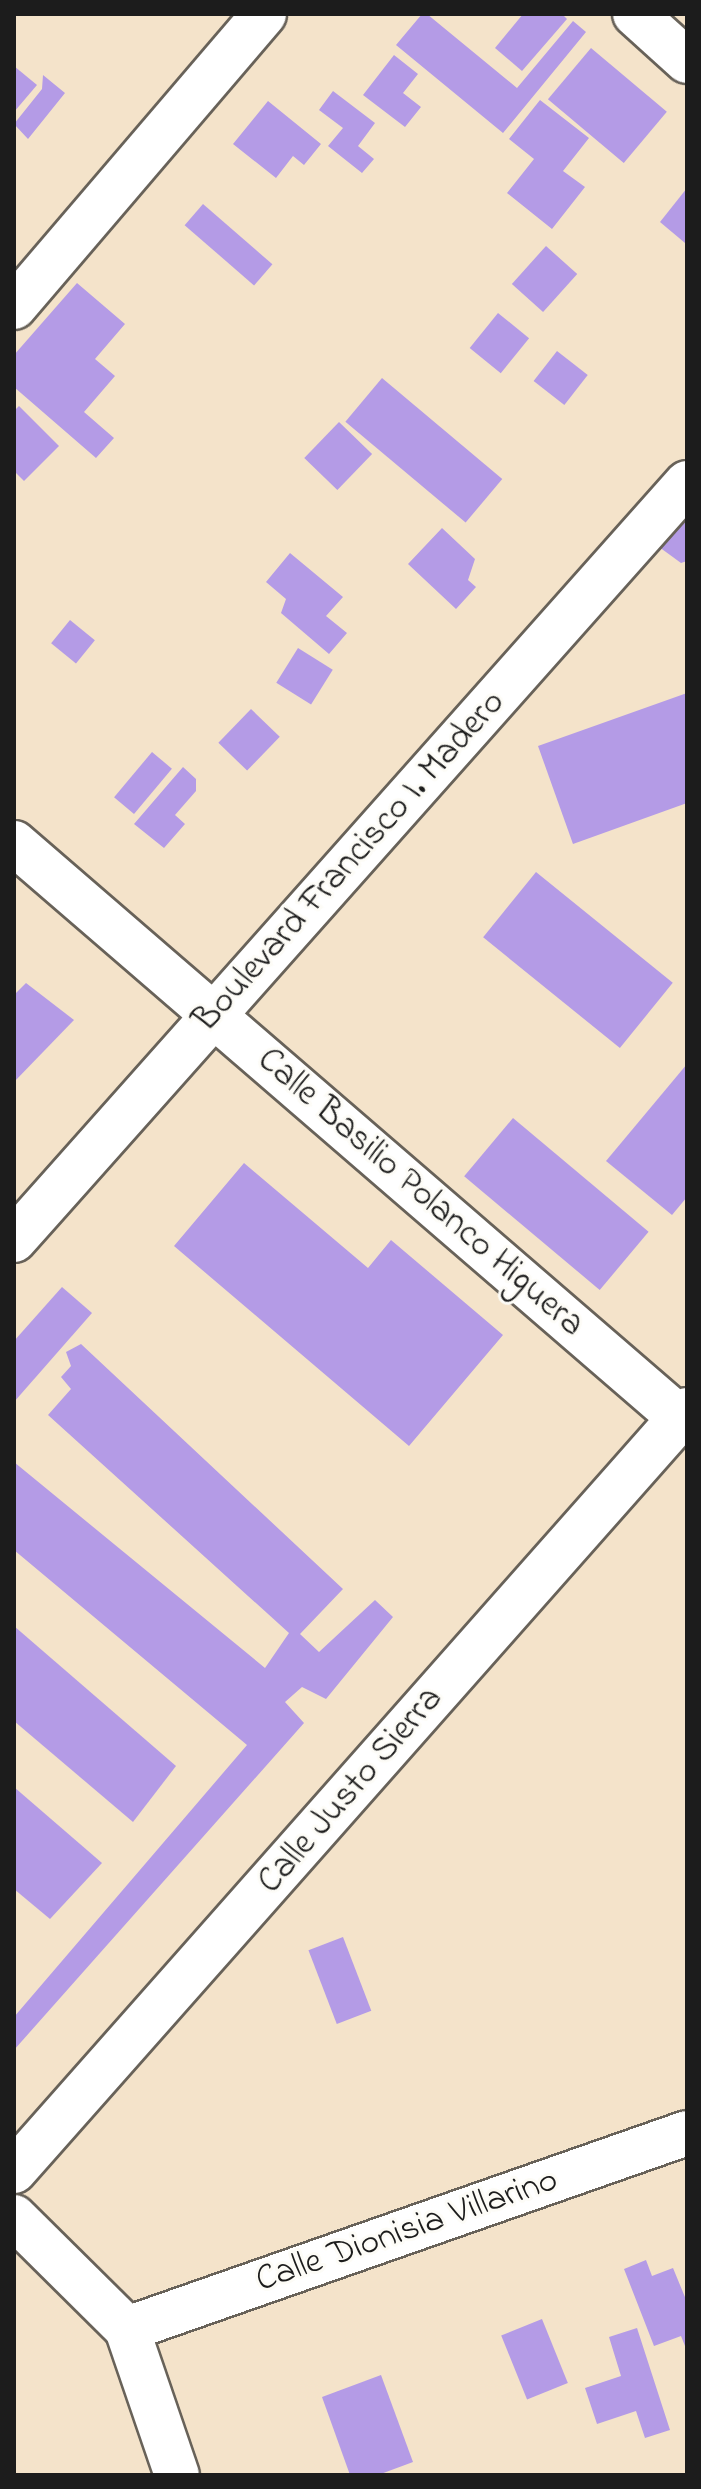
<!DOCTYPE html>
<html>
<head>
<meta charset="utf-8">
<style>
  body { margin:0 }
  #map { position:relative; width:701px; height:2489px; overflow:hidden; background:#f4e3ca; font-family:"Indie Flower",sans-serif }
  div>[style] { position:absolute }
  .building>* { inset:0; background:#b49be6; transform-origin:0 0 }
  .roads { filter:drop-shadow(2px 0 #686259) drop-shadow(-2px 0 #686259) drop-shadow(0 2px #686259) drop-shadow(0 -2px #686259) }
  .minor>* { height:44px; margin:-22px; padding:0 22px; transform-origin:22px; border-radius:22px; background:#fff }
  span { translate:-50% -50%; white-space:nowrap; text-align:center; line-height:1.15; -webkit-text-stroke:6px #fdfcf7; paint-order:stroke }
  .street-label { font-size:36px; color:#1c1c1c }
  .frame { position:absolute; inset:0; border:16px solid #1c1c1c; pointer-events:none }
</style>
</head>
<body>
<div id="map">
  <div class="building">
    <i style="clip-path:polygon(422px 14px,427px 14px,517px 88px,573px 21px,586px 32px,503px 133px,396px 45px)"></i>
    <i style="clip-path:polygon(523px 14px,562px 14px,567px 19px,522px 71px,495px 48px)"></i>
    <i style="left:591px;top:48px;width:99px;height:67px;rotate:40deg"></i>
    <i style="clip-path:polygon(394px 55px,418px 74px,403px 93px,421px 107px,405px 127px,363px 95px)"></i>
    <i style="clip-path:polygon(14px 66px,37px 85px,14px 112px)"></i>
    <i style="clip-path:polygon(43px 75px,65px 93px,28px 139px,14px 124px,42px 89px)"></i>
    <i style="clip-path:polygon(333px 91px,375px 123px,358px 146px,374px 159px,362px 173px,328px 146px,343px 128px,319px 110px)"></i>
    <i style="clip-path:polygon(540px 100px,589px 138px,563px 171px,585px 187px,552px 229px,507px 193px,534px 159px,509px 139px)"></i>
    <i style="clip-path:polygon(268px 101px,321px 144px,304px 165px,293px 156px,276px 178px,233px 144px)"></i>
    <i style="clip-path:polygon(687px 188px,687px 241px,685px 243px,660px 222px)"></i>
    <i style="left:203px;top:204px;width:92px;height:28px;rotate:41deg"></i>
    <i style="left:546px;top:246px;width:42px;height:51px;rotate:42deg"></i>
    <i style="clip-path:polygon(77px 283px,125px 324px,95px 359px,115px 376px,84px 412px,114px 438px,96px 458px,14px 387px,14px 355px)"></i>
    <i style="left:498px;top:313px;width:40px;height:45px;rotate:39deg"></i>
    <i style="left:557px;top:351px;width:39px;height:38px;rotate:38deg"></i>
    <i style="left:382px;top:378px;width:157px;height:57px;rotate:40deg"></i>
    <i style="clip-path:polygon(19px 406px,59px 446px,24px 481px,14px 471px,14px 411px)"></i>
    <i style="left:339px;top:422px;width:46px;height:50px;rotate:44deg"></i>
    <i style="clip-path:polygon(687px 502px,687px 561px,681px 563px,655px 544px)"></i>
    <i style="clip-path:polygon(442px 528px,475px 559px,468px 580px,476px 587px,456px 609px,408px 564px)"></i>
    <i style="clip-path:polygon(290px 553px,343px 597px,326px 616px,347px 633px,329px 654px,281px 613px,286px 599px,266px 582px)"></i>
    <i style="left:70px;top:620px;width:32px;height:30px;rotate:39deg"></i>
    <i style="left:298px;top:648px;width:41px;height:41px;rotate:32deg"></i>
    <i style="clip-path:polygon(687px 693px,687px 803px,573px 844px,538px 746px)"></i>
    <i style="left:251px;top:709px;width:40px;height:47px;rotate:44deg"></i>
    <i style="left:152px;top:752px;width:26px;height:59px;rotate:40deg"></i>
    <i style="clip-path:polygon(183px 767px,196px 779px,196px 791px,175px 815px,185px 824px,164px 848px,134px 824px)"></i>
    <i style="left:536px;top:872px;width:176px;height:84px;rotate:39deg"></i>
    <i style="clip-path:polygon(26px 983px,74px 1020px,14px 1082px,14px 995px)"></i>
    <i style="clip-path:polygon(687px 1064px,687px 1197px,672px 1215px,606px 1161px)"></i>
    <i style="left:513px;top:1118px;width:177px;height:76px;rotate:40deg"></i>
    <i style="clip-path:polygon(244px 1163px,368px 1268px,391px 1240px,503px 1335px,409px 1446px,174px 1246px)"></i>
    <i style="clip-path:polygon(62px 1287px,92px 1313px,14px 1402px,14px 1341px)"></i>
    <i style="clip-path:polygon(81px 1344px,343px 1589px,300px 1634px,319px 1652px,375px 1600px,393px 1617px,326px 1699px,302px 1687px,285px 1702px,304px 1723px,14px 2050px,14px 2017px,247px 1745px,14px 1550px,14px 1462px,265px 1668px,289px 1633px,48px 1415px,71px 1389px,61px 1377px,71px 1366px,66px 1352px)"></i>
    <i style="clip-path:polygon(14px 1626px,176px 1766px,133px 1822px,14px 1721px)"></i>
    <i style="clip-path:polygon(14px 1787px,102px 1863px,50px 1919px,14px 1889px)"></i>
    <i style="left:343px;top:1937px;width:79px;height:37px;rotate:69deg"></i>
    <i style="clip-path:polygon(646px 2260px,652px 2276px,673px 2268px,687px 2302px,687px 2351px,681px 2336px,654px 2346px,624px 2269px)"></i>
    <i style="left:542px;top:2319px;width:69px;height:44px;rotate:68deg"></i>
    <i style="clip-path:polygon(637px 2328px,670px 2430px,645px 2438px,636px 2411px,597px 2424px,585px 2388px,621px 2376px,609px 2337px)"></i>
    <i style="clip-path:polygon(381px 2375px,413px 2462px,378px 2475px,350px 2475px,322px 2397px)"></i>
  </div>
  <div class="roads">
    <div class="minor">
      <i style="left:635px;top:14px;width:70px;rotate:42.1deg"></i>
      <i style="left:14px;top:307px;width:385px;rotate:-49.5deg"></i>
      <i style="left:14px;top:843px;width:880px;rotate:40.81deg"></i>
      <i style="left:14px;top:1240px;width:1013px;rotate:-48.36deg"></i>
      <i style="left:14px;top:2171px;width:1016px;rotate:-48.51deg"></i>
      <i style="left:14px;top:2217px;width:159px;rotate:44.7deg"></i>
      <i style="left:127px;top:2329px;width:154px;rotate:71.1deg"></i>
      <i style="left:127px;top:2329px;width:593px;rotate:-19.29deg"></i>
    </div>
  </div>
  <div class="street-label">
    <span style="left:350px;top:862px;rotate:-48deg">Boulevard Francisco I. Madero</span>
    <span style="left:420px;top:1193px;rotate:41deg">Calle Basilio Polanco Higuera</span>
    <span style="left:351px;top:1791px;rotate:-49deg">Calle Justo Sierra</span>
    <span style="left:407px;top:2231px;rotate:-19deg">Calle Dionisia Villarino</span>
  </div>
  <div class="frame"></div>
</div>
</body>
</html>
